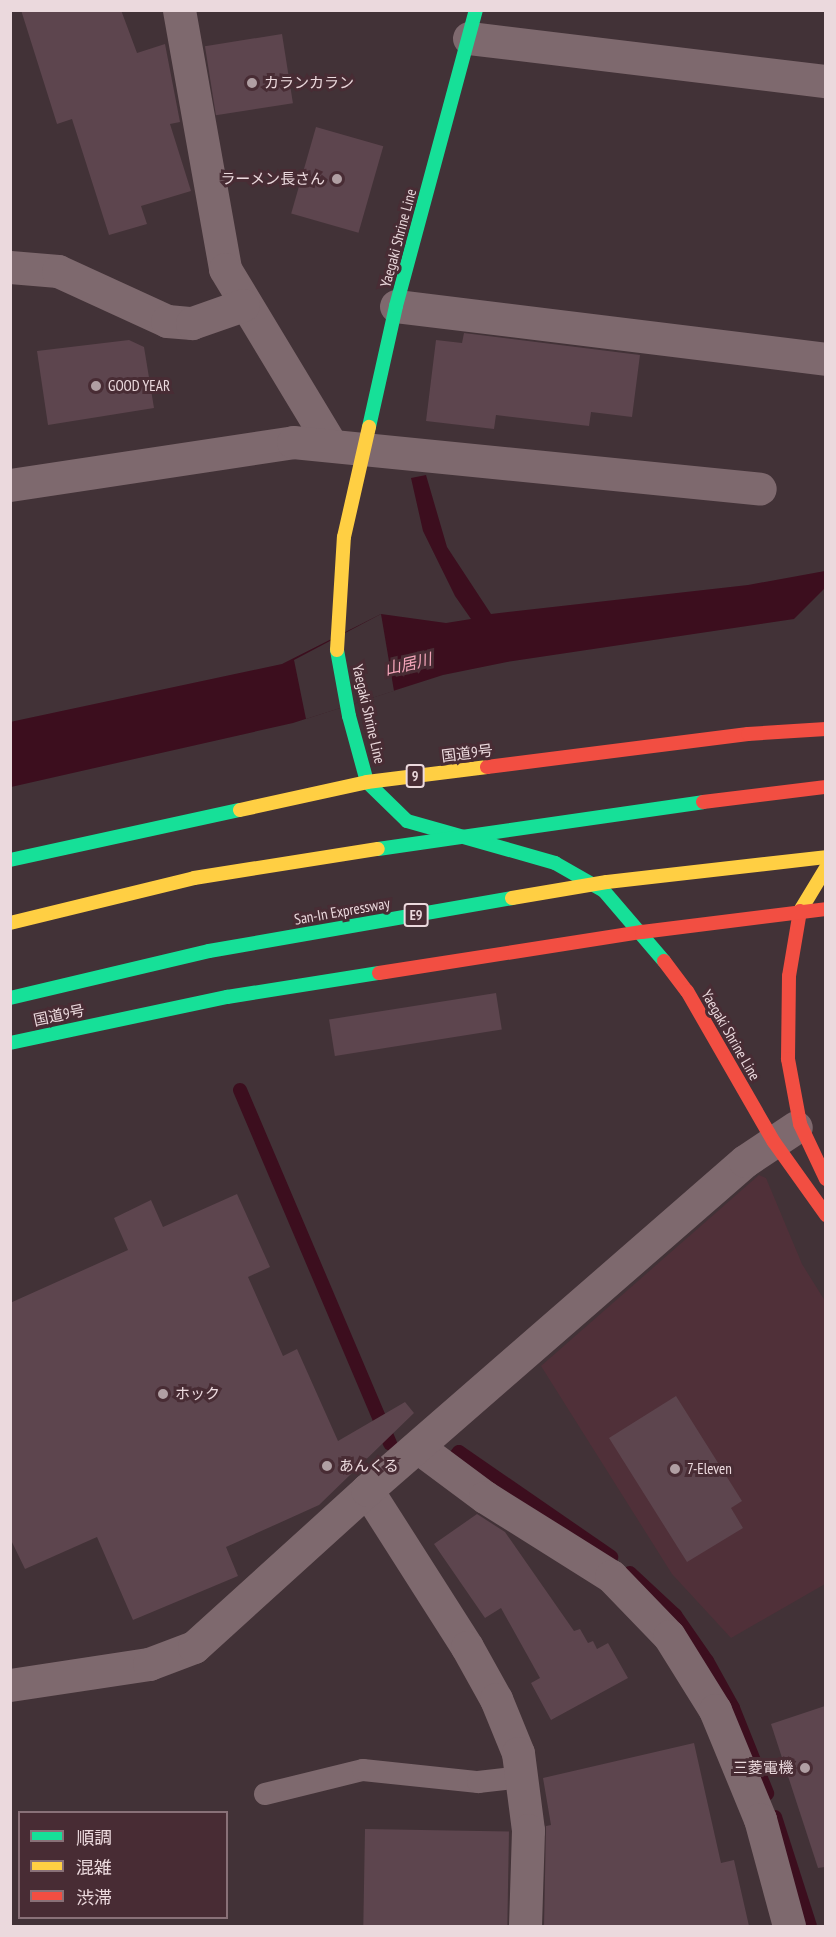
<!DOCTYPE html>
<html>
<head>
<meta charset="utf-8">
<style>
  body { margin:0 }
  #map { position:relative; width:836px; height:1937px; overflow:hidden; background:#423237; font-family:"PT Sans Narrow","Noto Sans JP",sans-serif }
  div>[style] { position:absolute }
  .built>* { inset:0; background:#503039 }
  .water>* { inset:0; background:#3c0e1e }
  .pier>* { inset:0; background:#423237 }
  .stream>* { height:14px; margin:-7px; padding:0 7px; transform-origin:7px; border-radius:7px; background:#3c0e1e }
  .building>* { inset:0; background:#5d454e; transform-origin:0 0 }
  .lane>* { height:22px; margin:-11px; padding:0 11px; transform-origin:11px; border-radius:11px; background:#7e696e }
  .street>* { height:33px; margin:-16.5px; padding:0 16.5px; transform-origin:16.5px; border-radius:16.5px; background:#7e696e }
  .fast>* { height:14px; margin:-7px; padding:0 7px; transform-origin:7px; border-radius:7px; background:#16e098 }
  .slow>* { height:14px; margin:-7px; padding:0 7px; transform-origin:7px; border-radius:7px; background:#ffcf43 }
  .jam>* { height:14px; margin:-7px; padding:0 7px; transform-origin:7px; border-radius:7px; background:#f24e42 }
  .fast-bridge>* { height:14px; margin:-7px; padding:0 7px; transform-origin:7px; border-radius:7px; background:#16e098 }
  .slow-bridge>* { height:14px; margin:-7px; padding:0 7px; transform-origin:7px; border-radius:7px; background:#ffcf43 }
  .jam-bridge>* { height:14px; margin:-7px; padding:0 7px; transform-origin:7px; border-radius:7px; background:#f24e42 }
  .dots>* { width:16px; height:16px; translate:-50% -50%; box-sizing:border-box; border:3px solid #482c34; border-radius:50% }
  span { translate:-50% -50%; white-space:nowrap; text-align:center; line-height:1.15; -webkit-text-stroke:6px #482c34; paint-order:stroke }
  .shield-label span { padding:2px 4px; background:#482c34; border:2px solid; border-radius:4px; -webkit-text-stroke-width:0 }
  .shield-label { font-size:14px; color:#ebd9dd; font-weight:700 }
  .poi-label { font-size:15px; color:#ebd9dd }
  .left { translate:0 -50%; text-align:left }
  .right { translate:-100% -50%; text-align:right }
  .street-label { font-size:15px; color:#ebd9dd }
  .water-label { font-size:16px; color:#f3a5b9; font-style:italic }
  .frame { position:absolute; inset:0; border:12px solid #ebd9dd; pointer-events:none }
  .legend { position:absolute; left:18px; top:1811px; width:210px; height:108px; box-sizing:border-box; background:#482c34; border:2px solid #897178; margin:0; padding:8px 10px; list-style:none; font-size:18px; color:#ebd9dd }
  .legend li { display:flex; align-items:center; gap:12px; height:30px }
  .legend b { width:30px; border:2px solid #897178 }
</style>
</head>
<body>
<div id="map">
  <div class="built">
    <i style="clip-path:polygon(759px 1175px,766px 1178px,802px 1264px,825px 1301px,825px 1584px,731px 1638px,672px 1574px,541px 1366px)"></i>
  </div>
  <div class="water">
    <i style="clip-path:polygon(426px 475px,447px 547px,491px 614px,748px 585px,825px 571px,825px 619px,794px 619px,507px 662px,443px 675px,293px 723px,11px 787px,10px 722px,282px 664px,381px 614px,446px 623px,471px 619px,455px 596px,423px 531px,411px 478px)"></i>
  </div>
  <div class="pier">
    <i style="clip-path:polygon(825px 588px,825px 619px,794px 619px)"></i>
    <i style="clip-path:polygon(381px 614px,394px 691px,306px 719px,294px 660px)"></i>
  </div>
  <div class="stream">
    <i style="left:240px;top:1090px;width:384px;rotate:67deg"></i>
    <i style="left:453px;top:1459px;width:9px;rotate:-49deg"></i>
    <i style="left:459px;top:1452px;width:185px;rotate:34.6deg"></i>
    <i style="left:630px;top:1573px;width:62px;rotate:43deg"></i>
    <i style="left:675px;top:1615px;width:56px;rotate:55.2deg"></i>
    <i style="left:707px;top:1661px;width:54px;rotate:61deg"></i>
    <i style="left:733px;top:1708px;width:92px;rotate:68.2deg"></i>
    <i style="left:775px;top:1817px;width:114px;rotate:72.2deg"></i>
  </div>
  <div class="building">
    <i style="clip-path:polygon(21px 10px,121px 10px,137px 53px,165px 44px,180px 122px,170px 124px,191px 191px,141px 206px,147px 224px,109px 235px,72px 119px,57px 124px)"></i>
    <i style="left:282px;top:34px;width:70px;height:78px;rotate:81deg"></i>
    <i style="left:316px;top:127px;width:70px;height:90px;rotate:16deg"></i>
    <i style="clip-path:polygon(464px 333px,640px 355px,632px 417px,591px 412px,589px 426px,496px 415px,494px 429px,426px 421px,436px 340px,462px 343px)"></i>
    <i style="clip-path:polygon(129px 340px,144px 347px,154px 408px,48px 425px,37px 351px)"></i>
    <i style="left:496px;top:993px;width:37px;height:169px;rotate:81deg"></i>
    <i style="clip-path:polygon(237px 1194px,270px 1267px,248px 1277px,283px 1356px,297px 1349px,338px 1441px,405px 1402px,414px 1413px,319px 1505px,226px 1547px,238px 1576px,133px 1620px,97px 1537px,25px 1569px,10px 1538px,10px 1303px,128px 1250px,114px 1218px,151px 1200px,163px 1227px)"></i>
    <i style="clip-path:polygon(676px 1396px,742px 1501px,731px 1508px,743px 1528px,687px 1562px,609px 1438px)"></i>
    <i style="clip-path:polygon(477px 1514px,505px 1532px,574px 1631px,580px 1629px,588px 1643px,593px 1641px,597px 1649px,608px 1643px,628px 1678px,551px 1720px,531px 1683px,540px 1678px,501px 1608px,485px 1618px,434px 1544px)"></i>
    <i style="clip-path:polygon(825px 1706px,825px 1867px,818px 1868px,771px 1724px)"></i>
    <i style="clip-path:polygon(694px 1743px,721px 1863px,734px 1860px,749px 1926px,544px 1926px,546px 1826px,551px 1825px,543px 1778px)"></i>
    <i style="left:365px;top:1829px;width:144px;height:97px;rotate:1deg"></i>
  </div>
  <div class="lane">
    <i style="left:265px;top:1794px;width:101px;rotate:-13.8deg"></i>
    <i style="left:363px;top:1770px;width:116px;rotate:6deg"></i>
    <i style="left:478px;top:1782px;width:44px;rotate:-6.5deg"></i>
  </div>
  <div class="street">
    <i style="left:179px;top:10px;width:263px;rotate:79.9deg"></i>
    <i style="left:225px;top:269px;width:205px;rotate:58.9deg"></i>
    <i style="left:469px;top:38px;width:360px;rotate:6.9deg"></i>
    <i style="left:10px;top:267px;width:48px;rotate:4.8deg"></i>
    <i style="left:58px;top:271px;width:120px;rotate:24.6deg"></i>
    <i style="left:167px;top:321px;width:25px;rotate:5deg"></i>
    <i style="left:192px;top:323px;width:54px;rotate:-19.4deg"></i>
    <i style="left:396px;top:306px;width:433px;rotate:7deg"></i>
    <i style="left:10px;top:485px;width:286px;rotate:-8.6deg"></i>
    <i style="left:293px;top:442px;width:469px;rotate:5.7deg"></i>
    <i style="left:419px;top:1448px;width:82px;rotate:36.6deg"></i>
    <i style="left:485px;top:1497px;width:149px;rotate:32.1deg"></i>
    <i style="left:611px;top:1576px;width:83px;rotate:46deg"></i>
    <i style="left:669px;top:1636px;width:87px;rotate:58.1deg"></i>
    <i style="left:715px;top:1710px;width:118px;rotate:67.6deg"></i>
    <i style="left:760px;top:1819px;width:111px;rotate:74.8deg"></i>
    <i style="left:367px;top:1490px;width:186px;rotate:57.5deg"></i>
    <i style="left:467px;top:1647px;width:60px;rotate:60.9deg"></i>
    <i style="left:496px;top:1699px;width:58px;rotate:67.8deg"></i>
    <i style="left:518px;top:1753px;width:78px;rotate:82.6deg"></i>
    <i style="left:528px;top:1830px;width:96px;rotate:91.8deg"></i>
    <i style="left:10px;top:1685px;width:141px;rotate:-8.6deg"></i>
    <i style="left:149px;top:1664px;width:48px;rotate:-20.7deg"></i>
    <i style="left:194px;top:1647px;width:234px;rotate:-42.2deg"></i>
    <i style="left:367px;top:1490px;width:501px;rotate:-41.04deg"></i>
    <i style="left:745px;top:1161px;width:61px;rotate:-33.7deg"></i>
  </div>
  <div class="fast">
    <i style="left:369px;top:427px;width:124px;rotate:-77.4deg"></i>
    <i style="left:396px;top:306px;width:307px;rotate:-74.9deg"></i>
    <i style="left:337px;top:650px;width:67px;rotate:79.7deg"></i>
    <i style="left:349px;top:716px;width:68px;rotate:74.7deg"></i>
    <i style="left:367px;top:782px;width:56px;rotate:44.3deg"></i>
    <i style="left:407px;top:821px;width:154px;rotate:15.8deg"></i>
    <i style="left:555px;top:863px;width:56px;rotate:29.7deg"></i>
    <i style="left:604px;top:891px;width:92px;rotate:49.4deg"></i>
    <i style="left:10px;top:860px;width:235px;rotate:-12.3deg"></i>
    <i style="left:10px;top:1043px;width:222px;rotate:-12deg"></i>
    <i style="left:227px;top:997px;width:154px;rotate:-9deg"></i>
  </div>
  <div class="slow">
    <i style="left:337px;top:650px;width:113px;rotate:-86.5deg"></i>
    <i style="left:344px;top:537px;width:113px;rotate:-77.2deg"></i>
    <i style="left:240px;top:810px;width:130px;rotate:-12.4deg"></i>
    <i style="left:367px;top:782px;width:121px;rotate:-7.1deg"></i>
    <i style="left:800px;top:911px;width:50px;rotate:-58.8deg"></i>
  </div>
  <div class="jam">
    <i style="left:487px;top:767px;width:263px;rotate:-7.2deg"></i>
    <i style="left:748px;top:734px;width:78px;rotate:-3.7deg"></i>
    <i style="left:800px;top:911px;width:66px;rotate:99.6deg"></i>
    <i style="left:789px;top:976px;width:83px;rotate:90.7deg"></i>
    <i style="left:788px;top:1059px;width:66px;rotate:79.5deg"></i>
    <i style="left:800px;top:1124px;width:61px;rotate:64.7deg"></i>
    <i style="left:664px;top:961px;width:38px;rotate:53deg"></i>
    <i style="left:687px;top:991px;width:174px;rotate:60.1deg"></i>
    <i style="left:774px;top:1142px;width:90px;rotate:54.5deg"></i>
    <i style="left:379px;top:973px;width:266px;rotate:-8.9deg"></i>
    <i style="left:642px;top:932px;width:185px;rotate:-7.1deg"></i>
  </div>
  <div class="fast-bridge">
    <i style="left:378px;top:849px;width:328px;rotate:-8.2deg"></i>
    <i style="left:10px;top:998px;width:204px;rotate:-13.3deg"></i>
    <i style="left:209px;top:951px;width:308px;rotate:-9.9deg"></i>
  </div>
  <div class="slow-bridge">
    <i style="left:512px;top:898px;width:96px;rotate:-9.6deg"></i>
    <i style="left:607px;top:882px;width:220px;rotate:-6.5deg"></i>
    <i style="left:10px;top:923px;width:189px;rotate:-13.7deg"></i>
    <i style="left:194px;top:878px;width:186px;rotate:-9deg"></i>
  </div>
  <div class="jam-bridge">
    <i style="left:703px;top:802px;width:124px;rotate:-7deg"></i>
  </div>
  <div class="dots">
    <i style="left:252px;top:83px;background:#b09fa3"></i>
    <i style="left:337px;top:179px;background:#b09fa3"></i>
    <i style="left:96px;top:386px;background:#b09fa3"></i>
    <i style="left:163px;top:1394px;background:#b09fa3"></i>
    <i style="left:327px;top:1466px;background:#b09fa3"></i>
    <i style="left:675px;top:1469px;background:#b09fa3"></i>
    <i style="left:805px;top:1768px;background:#b09fa3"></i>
  </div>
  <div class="shield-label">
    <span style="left:415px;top:776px">9</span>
    <span style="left:416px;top:915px">E9</span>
  </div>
  <div class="poi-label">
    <span class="left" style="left:264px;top:83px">カランカラン</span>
    <span class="right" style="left:325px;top:179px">ラーメン長さん</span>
    <span class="left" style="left:108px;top:386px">GOOD YEAR</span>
    <span class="left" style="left:175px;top:1394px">ホック</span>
    <span class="left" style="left:339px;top:1466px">あんくる</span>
    <span class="left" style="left:687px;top:1469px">7-Eleven</span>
    <span class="right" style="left:793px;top:1768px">三菱電機</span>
  </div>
  <div class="street-label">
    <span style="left:398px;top:238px;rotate:-75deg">Yaegaki Shrine Line</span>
    <span style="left:369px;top:714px;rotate:77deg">Yaegaki Shrine Line</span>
    <span style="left:467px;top:753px;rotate:-7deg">国道9号</span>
    <span style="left:342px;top:911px;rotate:-10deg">San-In Expressway</span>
    <span style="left:59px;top:1015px;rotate:-12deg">国道9号</span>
    <span style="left:731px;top:1035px;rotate:60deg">Yaegaki Shrine Line</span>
  </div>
  <div class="water-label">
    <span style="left:408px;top:664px;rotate:-13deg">山居川</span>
  </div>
  <div class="frame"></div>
  <ul class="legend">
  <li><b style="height:8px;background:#16e098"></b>順調</li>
  <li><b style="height:8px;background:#ffcf43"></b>混雑</li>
  <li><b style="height:8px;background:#f24e42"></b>渋滞</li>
  </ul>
</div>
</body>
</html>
